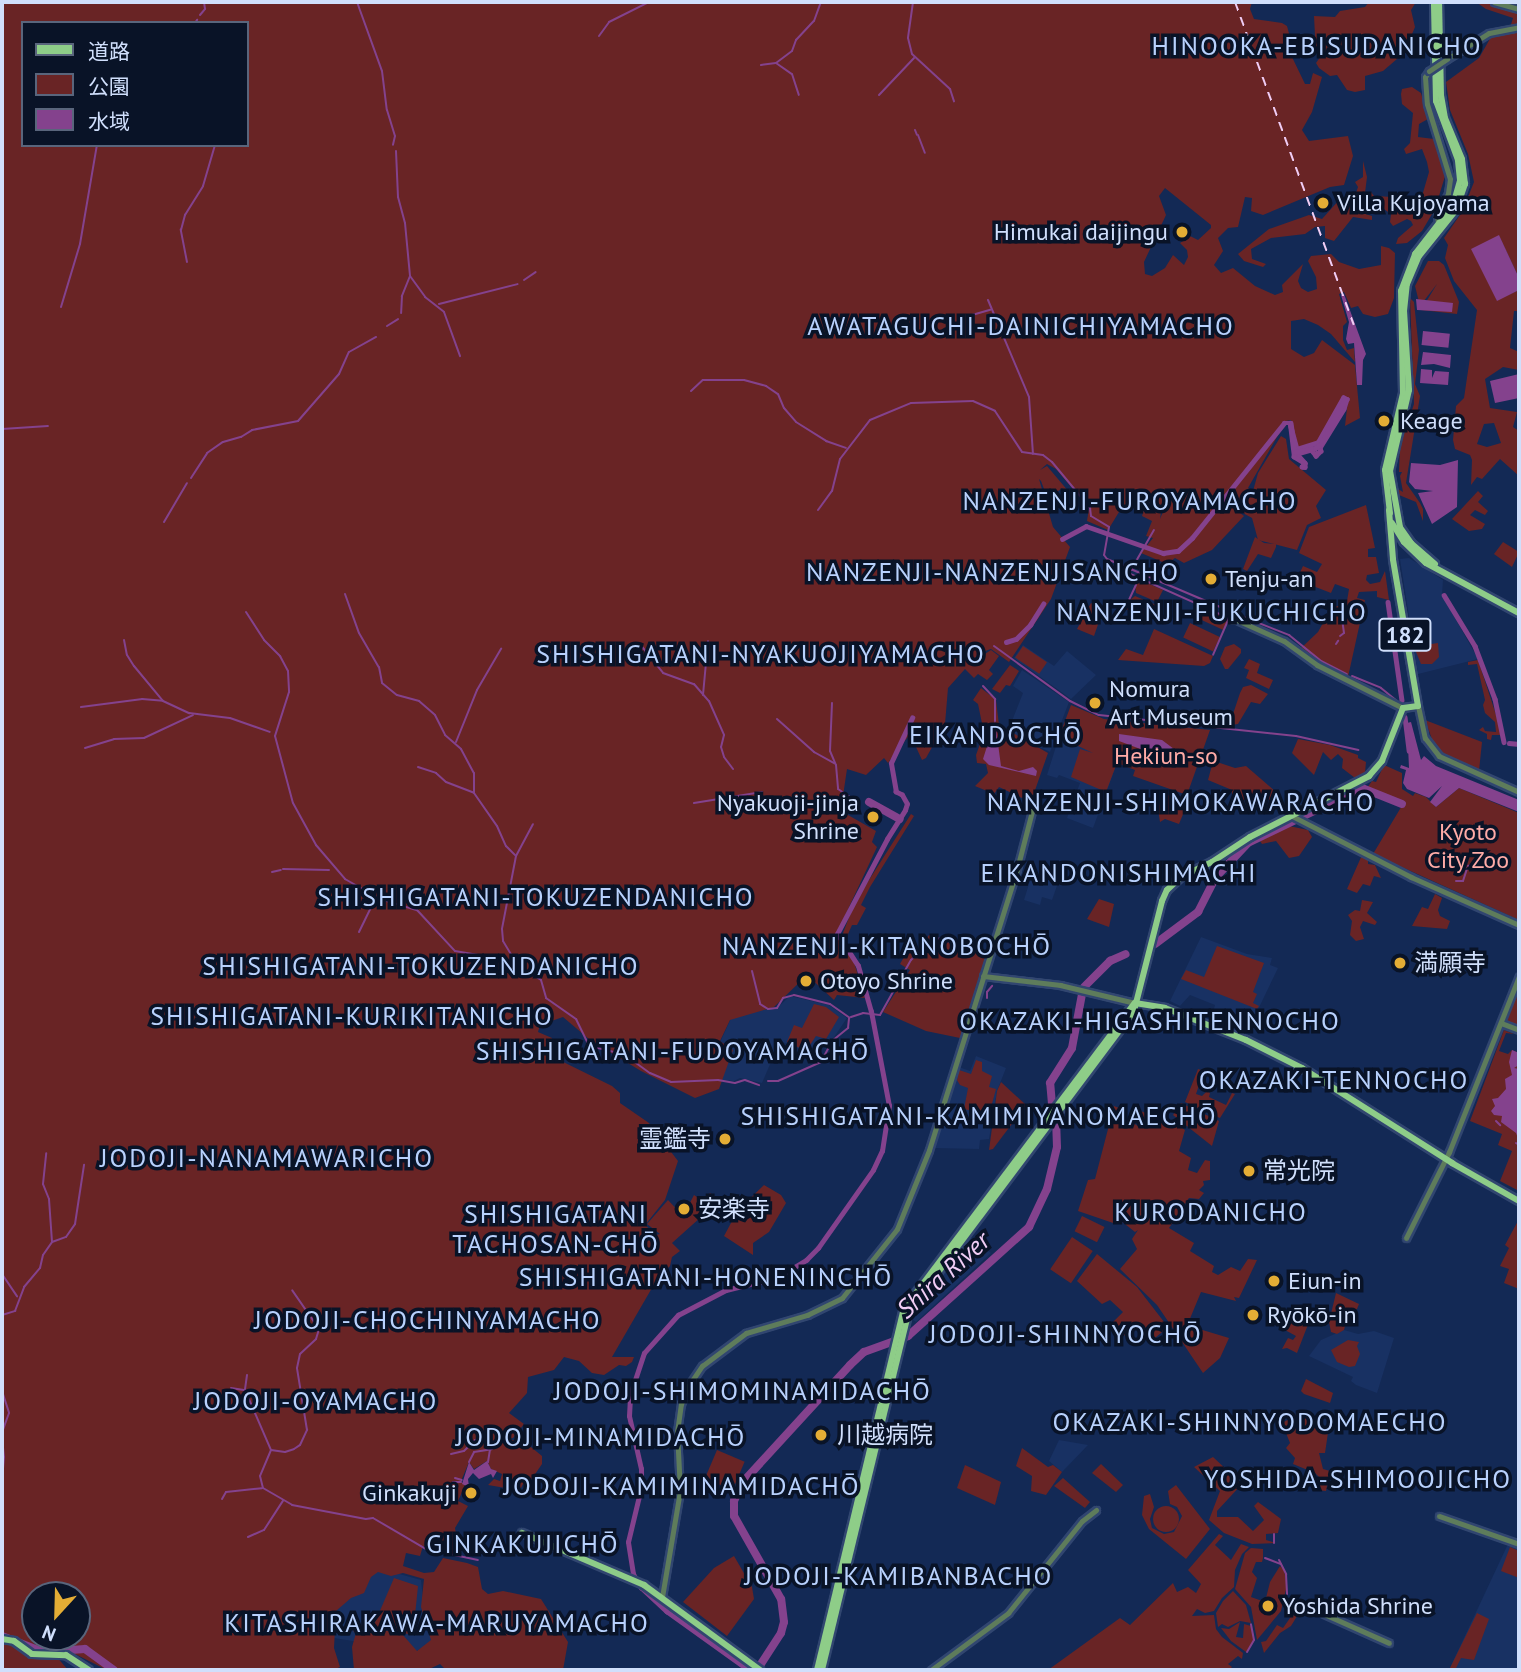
<!DOCTYPE html>
<html>
<head>
<meta charset="utf-8">
<style>
  body { margin:0 }
  #map { position:relative; width:1521px; height:1672px; overflow:hidden; background:#132955; font-family:"PT Sans","Noto Sans JP",sans-serif }
  div>[style] { position:absolute }
  .built>* { inset:0; background:#183163 }
  .green>* { inset:0; background:#692425; transform-origin:0 0 }
  .round { border-radius:50% }
  .water>* { inset:0; background:#84428d; transform-origin:0 0 }
  .stream>* { height:2px; margin:-1px; padding:0 1px; transform-origin:1px; border-radius:1px; background:#84428d }
  .canal>* { height:4.5px; margin:-2.25px; padding:0 2.25px; transform-origin:2.25px; border-radius:2.25px; background:#84428d }
  .river>* { height:8px; margin:-4px; padding:0 4px; transform-origin:4px; border-radius:4px; background:#84428d }
  .ferry>* { height:2px; margin-top:-1px; transform-origin:0; background:repeating-linear-gradient(90deg,#f0cdf5 0 9px,transparent 0 16px) }
  .roads { filter:drop-shadow(2px 0 #314670) drop-shadow(-2px 0 #314670) drop-shadow(0 2px #314670) drop-shadow(0 -2px #314670) }
  .minor>* { height:5px; margin:-2.5px; padding:0 2.5px; transform-origin:2.5px; border-radius:2.5px; background:#5e7c5b }
  .major>* { height:6px; margin:-3px; padding:0 3px; transform-origin:3px; border-radius:3px; background:#8ecd88 }
  .bridges { filter:drop-shadow(2px 0 #314670) drop-shadow(-2px 0 #314670) drop-shadow(0 2px #314670) drop-shadow(0 -2px #314670) }
  .minor-bridge>* { height:5px; margin:-2.5px; padding:0 2.5px; transform-origin:2.5px; border-radius:2.5px; background:#5e7c5b }
  .dots>* { width:19px; height:19px; translate:-50% -50%; box-sizing:border-box; border:4px solid #091327; border-radius:50% }
  span { translate:-50% -50%; white-space:nowrap; text-align:center; line-height:1.15; -webkit-text-stroke:7px #091327; paint-order:stroke }
  .shield-label span { padding:2px 5px; background:#091327; border:2px solid; border-radius:5px; -webkit-text-stroke-width:0 }
  .shield-label { font-size:23px; color:#d0dffc; font-weight:700 }
  .poi-label { font-size:24px; color:#d0dffc }
  .left { translate:0 -50%; text-align:left }
  .right { translate:-100% -50%; text-align:right }
  .park-label { font-size:24px; color:#ffaba7 }
  .neighbourhood-label { font-size:26px; color:#b8d1fd; letter-spacing:2px }
  .water-label { font-size:26px; color:#f0cdf5; font-style:italic }
  .frame { position:absolute; inset:0; border:4px solid #d0dffc; pointer-events:none }
  .legend { position:absolute; left:21px; top:21px; width:228px; height:126px; box-sizing:border-box; background:#091327; border:2px solid #59657c; margin:0; padding:9px 12px; list-style:none; font-size:21px; color:#d0dffc }
  .legend li { display:flex; align-items:center; gap:14px; height:35px }
  .legend b { width:35px; border:2px solid #59657c }
  .north { position:absolute; left:21px; top:1581px; width:70px; height:70px; box-sizing:border-box; background:#091327; border:2px solid #59657c; border-radius:50%; rotate:202deg; font-size:19px; font-weight:700; line-height:28px; text-align:center; color:#d0dffc }
  .north::after { content:''; display:block; margin:auto; width:24px; height:32px; background:#e4ad35; clip-path:polygon(50% 0,100% 100%,50% 72%,0 100%) }
</style>
</head>
<body>
<div id="map">
  <div class="built">
    <i style="clip-path:polygon(1409px 558px,1443px 580px,1442px 595px,1478px 659px,1418px 674px,1400px 559px)"></i>
    <i style="clip-path:polygon(1023px 645px,1054px 666px,1067px 651px,1096px 675px,1071px 699px,1014px 658px)"></i>
    <i style="clip-path:polygon(1022px 670px,1069px 702px,1050px 752px,1008px 731px,1023px 693px,1013px 686px)"></i>
    <i style="clip-path:polygon(1059px 737px,1117px 763px,1093px 828px,1067px 818px,1080px 783px,1059px 775px,1057px 778px,1047px 775px)"></i>
    <i style="clip-path:polygon(1033px 871px,1058px 883px,1052px 900px,1042px 897px,1040px 905px,1024px 900px)"></i>
    <i style="clip-path:polygon(1201px 937px,1247px 954px,1272px 958px,1270px 965px,1278px 968px,1252px 1022px,1245px 1019px,1241px 1028px,1212px 1016px,1215px 1005px,1190px 995px,1180px 1006px,1170px 1001px)"></i>
    <i style="clip-path:polygon(790px 996px,829px 1005px,847px 1018px,826px 1049px,816px 1045px,808px 1052px,780px 1041px,762px 1083px,740px 1078px,734px 1081px,722px 1080px,711px 1062px,733px 1014px,764px 1008px,775px 1010px)"></i>
    <i style="clip-path:polygon(976px 1056px,1006px 1068px,997px 1091px,989px 1139px,980px 1140px,979px 1149px,935px 1148px,956px 1066px,970px 1071px)"></i>
    <i style="clip-path:polygon(970px 1237px,991px 1253px,916px 1322px,912px 1319px,919px 1303px)"></i>
    <i style="clip-path:polygon(1344px 1330px,1358px 1334px,1374px 1331px,1394px 1338px,1377px 1393px,1356px 1385px,1351px 1381px,1353px 1377px,1309px 1356px,1321px 1340px)"></i>
    <i style="clip-path:polygon(1059px 1440px,1088px 1445px,1062px 1472px,1049px 1461px)"></i>
    <i style="clip-path:polygon(1508px 1544px,1519px 1549px,1519px 1670px,1449px 1670px)"></i>
    <i style="clip-path:polygon(378px 1568px,421px 1580px,424px 1608px,435px 1643px,416px 1651px,334px 1638px,336px 1609px)"></i>
  </div>
  <div class="green">
    <i style="clip-path:polygon(evenodd,2px 2px,1252px 2px,1250px 9px,1254px 19px,1282px 23px,1287px 26px,1290px 37px,1301px 38px,1292px 57px,1305px 84px,1310px 84px,1313px 73px,1322px 77px,1312px 112px,1302px 130px,1309px 141px,1348px 136px,1353px 156px,1344px 185px,1330px 187px,1263px 215px,1251px 211px,1252px 198px,1245px 197px,1238px 227px,1228px 228px,1218px 238px,1223px 251px,1214px 265px,1221px 273px,1233px 268px,1255px 286px,1275px 295px,1283px 292px,1282px 285px,1303px 264px,1298px 281px,1301px 288px,1308px 292px,1317px 289px,1316px 277px,1308px 261px,1311px 256px,1331px 254px,1339px 262px,1359px 269px,1381px 265px,1381px 246px,1389px 248px,1395px 253px,1394px 298px,1388px 314px,1375px 317px,1363px 314px,1358px 306px,1351px 308px,1344px 292px,1339px 294px,1347px 322px,1343px 326px,1343px 340px,1347px 350px,1354px 348px,1355px 362px,1331px 334px,1318px 325px,1304px 319px,1291px 321px,1291px 349px,1304px 357px,1314px 353px,1322px 340px,1355px 365px,1360px 418px,1345px 426px,1348px 399px,1343px 398px,1318px 442px,1297px 448px,1291px 420px,1286px 421px,1248px 488px,1253px 491px,1258px 473px,1281px 436px,1286px 439px,1289px 459px,1326px 490px,1316px 506px,1321px 518px,1307px 525px,1297px 550px,1258px 540px,1252px 518px,1241px 512px,1243px 506px,1240px 513px,1244px 516px,1212px 550px,1184px 563px,1175px 558px,1167px 564px,1141px 553px,1153px 538px,1146px 536px,1152px 521px,1142px 516px,1145px 507px,1161px 512px,1160px 519px,1164px 509px,1141px 499px,1119px 512px,1108px 530px,1087px 521px,1089px 508px,1056px 469px,1047px 464px,1040px 470px,1047px 466px,1069px 492px,1067px 493px,1062px 488px,1052px 496px,1044px 489px,1041px 481px,1039px 479px,1053px 527px,1070px 547px,1051px 599px,1009px 662px,991px 649px,979px 653px,971px 663px,991px 650px,999px 656px,989px 670px,993px 674px,987px 680px,978px 674px,974px 678px,965px 669px,948px 688px,945px 724px,926px 758px,922px 760px,910px 734px,888px 763px,884px 758px,866px 775px,847px 769px,843px 796px,848px 815px,876px 831px,872px 842px,877px 847px,836px 935px,853px 959px,865px 998px,837px 995px,834px 1000px,807px 975px,774px 1007px,730px 1020px,720px 1041px,733px 1050px,719px 1089px,695px 1098px,641px 1071px,590px 1040px,563px 1017px,540px 1025px,538px 1032px,552px 1038px,547px 1054px,612px 1086px,620px 1093px,620px 1103px,649px 1123px,678px 1161px,665px 1200px,645px 1225px,656px 1235px,660px 1234px,647px 1224px,668px 1200px,683px 1216px,694px 1195px,703px 1201px,710px 1193px,720px 1200px,672px 1243px,680px 1251px,672px 1257px,670px 1266px,656px 1281px,612px 1357px,634px 1357px,632px 1362px,626px 1366px,619px 1365px,604px 1375px,592px 1373px,579px 1361px,564px 1357px,554px 1370px,528px 1377px,527px 1393px,509px 1413px,524px 1424px,513px 1438px,508px 1439px,526px 1443px,542px 1456px,542px 1464px,527px 1486px,523px 1484px,521px 1488px,513px 1484px,511px 1489px,488px 1485px,494px 1479px,500px 1481px,502px 1474px,491px 1469px,487px 1461px,474px 1469px,469px 1462px,461px 1481px,465px 1486px,458px 1501px,468px 1506px,455px 1528px,460px 1556px,423px 1546px,420px 1556px,406px 1553px,403px 1566px,424px 1573px,434px 1572px,443px 1558px,467px 1563px,478px 1567px,482px 1589px,488px 1594px,503px 1591px,541px 1599px,568px 1642px,563px 1670px,446px 1670px,440px 1664px,427px 1670px,354px 1670px,352px 1647px,356px 1633px,353px 1631px,360px 1625px,402px 1634px,417px 1651px,431px 1640px,421px 1607px,424px 1579px,403px 1573px,391px 1576px,378px 1572px,371px 1577px,364px 1593px,351px 1598px,336px 1611px,334px 1648px,340px 1667px,333px 1670px,107px 1670px,77px 1655px,55px 1651px,59px 1637px,77px 1637px,77px 1595px,35px 1595px,34px 1644px,53px 1645px,50px 1651px,35px 1652px,2px 1637px,2px 2px,23px 23px,247px 23px,247px 145px,23px 145px,23px 23px,2px 2px,1165px 188px,1211px 225px,1211px 228px,1198px 240px,1190px 236px,1180px 243px,1187px 250px,1188px 257px,1184px 265px,1173px 255px,1165px 268px,1152px 276px,1145px 274px,1144px 262px,1166px 215px,1159px 196px,1165px 188px)"></i>
    <i style="clip-path:polygon(1369px 2px,1416px 2px,1411px 10px,1415px 27px,1404px 53px,1383px 71px,1365px 76px,1365px 90px,1355px 92px,1347px 90px,1337px 75px,1330px 76px,1319px 68px,1316px 63px,1323px 53px,1308px 44px,1309px 38px,1315px 36px,1314px 16px,1335px 17px,1340px 11px,1365px 7px)"></i>
    <i style="clip-path:polygon(evenodd,1476px 2px,1519px 2px,1519px 278px,1499px 236px,1496px 300px,1519px 290px,1519px 311px,1514px 311px,1510px 348px,1519px 352px,1519px 370px,1503px 367px,1485px 379px,1490px 408px,1517px 412px,1513px 427px,1519px 431px,1519px 476px,1500px 459px,1482px 479px,1477px 477px,1471px 485px,1472px 460px,1470px 455px,1455px 449px,1453px 440px,1456px 406px,1464px 398px,1477px 310px,1454px 281px,1445px 258px,1448px 245px,1444px 238px,1462px 212px,1474px 182px,1468px 154px,1450px 110px,1446px 82px,1479px 58px,1491px 37px,1509px 31px,1513px 18px,1486px 9px,1476px 2px,1494px 423px,1501px 443px,1487px 447px,1477px 444px,1484px 424px,1494px 423px)"></i>
    <i style="clip-path:polygon(1412px 87px,1421px 93px,1428px 119px,1419px 124px,1418px 137px,1434px 139px,1446px 173px,1435px 209px,1422px 231px,1407px 243px,1396px 244px,1398px 238px,1413px 225px,1411px 221px,1407px 219px,1393px 226px,1390px 222px,1391px 214px,1371px 200px,1361px 205px,1362px 213px,1372px 216px,1372px 220px,1353px 217px,1334px 241px,1325px 238px,1325px 226px,1315px 227px,1305px 234px,1271px 238px,1251px 249px,1252px 259px,1266px 264px,1263px 267px,1244px 261px,1238px 254px,1269px 229px,1309px 215px,1322px 219px,1340px 199px,1354px 199px,1358px 187px,1355px 182px,1363px 177px,1363px 161px,1367px 177px,1364px 201px,1371px 192px,1374px 196px,1394px 197px,1393px 202px,1404px 207px,1420px 203px,1429px 172px,1427px 162px,1422px 149px,1406px 154px,1404px 149px,1410px 143px,1413px 113px,1402px 104px,1401px 94px,1402px 89px)"></i>
    <i style="clip-path:polygon(1428px 261px,1439px 261px,1444px 265px,1459px 302px,1457px 314px,1421px 310px,1437px 284px,1420px 306px,1415px 286px)"></i>
    <i style="clip-path:polygon(1410px 298px,1414px 302px,1419px 350px,1415px 384px,1420px 396px,1406px 483px,1420px 503px,1423px 509px,1423px 521px,1416px 502px,1399px 495px,1398px 489px,1403px 492px,1400px 476px,1402px 472px,1399px 472px,1400px 446px,1414px 404px)"></i>
    <i style="clip-path:polygon(1478px 491px,1483px 496px,1478px 502px,1488px 511px,1485px 515px,1475px 510px,1470px 515px,1485px 524px,1482px 529px,1469px 531px,1452px 519px)"></i>
    <i style="clip-path:polygon(1366px 505px,1375px 548px,1368px 549px,1368px 557px,1376px 557px,1379px 573px,1367px 575px,1366px 580px,1370px 584px,1380px 582px,1385px 571px,1389px 600px,1377px 597px,1377px 591px,1359px 592px,1357px 598px,1365px 600px,1348px 677px,1314px 662px,1299px 650px,1318px 632px,1329px 612px,1337px 606px,1349px 608px,1342px 604px,1347px 601px,1349px 589px,1335px 584px,1331px 593px,1313px 586px,1316px 575px,1310px 590px,1295px 583px,1303px 566px,1317px 572px,1322px 564px,1299px 553px,1309px 527px)"></i>
    <i style="clip-path:polygon(1255px 537px,1264px 543px,1276px 544px,1276px 547px,1271px 558px,1258px 554px,1247px 571px,1243px 569px)"></i>
    <i style="clip-path:polygon(1503px 542px,1519px 552px,1512px 567px,1494px 554px)"></i>
    <i style="clip-path:polygon(1134px 577px,1163px 590px,1157px 602px,1136px 593px)"></i>
    <i style="clip-path:polygon(1135px 596px,1156px 605px,1150px 620px,1121px 607px)"></i>
    <i style="clip-path:polygon(1091px 603px,1098px 606px,1102px 613px,1094px 636px,1077px 629px)"></i>
    <i style="left:1198px;top:605px;width:33px;height:12px;rotate:25deg"></i>
    <i style="left:1190px;top:623px;width:33px;height:16px;rotate:25deg"></i>
    <i style="clip-path:polygon(1154px 629px,1213px 656px,1210px 663px,1204px 666px,1118px 660px,1126px 649px,1143px 655px)"></i>
    <i style="clip-path:polygon(1438px 643px,1439px 657px,1432px 664px,1421px 664px,1416px 652px,1418px 646px)"></i>
    <i style="clip-path:polygon(1234px 644px,1241px 649px,1241px 653px,1228px 669px,1225px 669px,1220px 659px,1225px 647px)"></i>
    <i style="left:1023px;top:646px;width:29px;height:14px;rotate:34deg"></i>
    <i style="clip-path:polygon(1249px 659px,1260px 664px,1257px 673px,1273px 680px,1269px 689px,1246px 678px,1249px 670px,1244px 668px)"></i>
    <i style="clip-path:polygon(1478px 660px,1501px 730px,1501px 735px,1492px 735px,1491px 740px,1487px 739px,1487px 734px,1479px 730px,1483px 727px,1485px 731px,1496px 732px,1495px 722px,1485px 713px,1483px 705px,1485px 700px,1477px 664px,1468px 665px,1468px 662px)"></i>
    <i style="clip-path:polygon(1010px 665px,1019px 671px,1010px 686px,1006px 685px,1000px 693px,992px 689px)"></i>
    <i style="clip-path:polygon(1251px 685px,1268px 694px,1260px 704px,1251px 702px,1238px 724px,1232px 725px,1231px 720px,1240px 693px,1243px 687px)"></i>
    <i style="clip-path:polygon(981px 688px,996px 700px,999px 725px,1048px 753px,1033px 796px,1027px 793px,1022px 798px,999px 787px,994px 794px,975px 786px,988px 773px,986px 764px,977px 763px,976px 755px,984px 733px,978px 704px,973px 700px)"></i>
    <i style="clip-path:polygon(1071px 705px,1104px 719px,1210px 730px,1187px 795px,1133px 776px,1135px 770px,1117px 763px,1106px 792px,1071px 777px,1080px 749px,1093px 753px,1059px 737px)"></i>
    <i style="clip-path:polygon(1425px 720px,1482px 742px,1479px 771px,1444px 754px,1433px 742px)"></i>
    <i style="clip-path:polygon(1298px 739px,1330px 745px,1358px 755px,1358px 758px,1366px 762px,1365px 773px,1355px 778px,1342px 768px,1343px 759px,1338px 754px,1331px 760px,1323px 752px,1314px 775px,1292px 753px)"></i>
    <i style="clip-path:polygon(1220px 763px,1235px 768px,1246px 766px,1276px 792px,1291px 814px,1284px 817px,1273px 801px,1251px 796px,1232px 807px,1232px 790px,1208px 780px,1212px 765px)"></i>
    <i style="clip-path:polygon(1384px 765px,1402px 773px,1402px 789px,1413px 796px,1415px 793px,1426px 797px,1436px 807px,1459px 788px,1519px 813px,1519px 920px,1373px 854px,1403px 804px,1367px 788px,1372px 781px,1376px 782px)"></i>
    <i style="clip-path:polygon(1163px 794px,1193px 801px,1193px 805px,1186px 807px,1179px 824px,1165px 819px,1160px 822px,1158px 809px)"></i>
    <i style="clip-path:polygon(911px 814px,914px 816px,870px 887px,861px 905px,866px 908px,857px 925px,852px 925px,845px 941px,843px 933px,855px 902px)"></i>
    <i style="clip-path:polygon(1289px 826px,1308px 830px,1312px 837px,1299px 856px,1289px 858px,1276px 841px,1262px 844px,1260px 841px)"></i>
    <i style="clip-path:polygon(1362px 855px,1368px 858px,1368px 864px,1375px 865px,1381px 878px,1374px 876px,1370px 886px,1363px 884px,1357px 893px,1347px 889px)"></i>
    <i style="clip-path:polygon(1435px 894px,1442px 898px,1438px 910px,1440px 916px,1450px 921px,1447px 929px,1412px 926px,1422px 907px,1428px 909px)"></i>
    <i style="clip-path:polygon(1099px 899px,1114px 904px,1109px 927px,1087px 919px)"></i>
    <i style="clip-path:polygon(1362px 900px,1373px 902px,1367px 913px,1377px 922px,1375px 925px,1363px 921px,1360px 927px,1364px 939px,1356px 941px,1350px 935px,1352px 921px,1348px 915px,1355px 910px,1360px 911px)"></i>
    <i style="clip-path:polygon(929px 935px,986px 955px,960px 1038px,926px 1031px,883px 1012px,910px 970px,900px 964px,909px 948px,918px 951px)"></i>
    <i style="clip-path:polygon(1217px 946px,1264px 963px,1253px 992px,1257px 994px,1253px 1003px,1259px 1006px,1257px 1009px,1181px 979px,1186px 970px,1204px 977px)"></i>
    <i style="clip-path:polygon(1519px 981px,1519px 1026px,1504px 1020px)"></i>
    <i style="clip-path:polygon(814px 1004px,826px 1007px,839px 1017px,826px 1039px,816px 1036px,806px 1051px,787px 1042px,794px 1025px,802px 1028px)"></i>
    <i style="clip-path:polygon(1504px 1030px,1514px 1034px,1506px 1033px,1499px 1051px,1508px 1054px,1512px 1050px,1519px 1053px,1519px 1191px,1500px 1181px,1512px 1151px,1498px 1145px,1502px 1134px,1470px 1121px)"></i>
    <i style="clip-path:polygon(976px 1060px,982px 1062px,982px 1071px,992px 1076px,989px 1087px,996px 1089px,989px 1115px,964px 1109px,968px 1088px,960px 1085px,957px 1080px,959px 1070px,971px 1074px)"></i>
    <i style="clip-path:polygon(1198px 1069px,1204px 1071px,1196px 1094px,1202px 1096px,1207px 1091px,1210px 1093px,1209px 1097px,1226px 1105px,1232px 1093px,1235px 1094px,1220px 1118px,1185px 1102px)"></i>
    <i style="clip-path:polygon(1001px 1082px,1026px 1105px,993px 1149px,989px 1150px,997px 1091px)"></i>
    <i style="clip-path:polygon(1181px 1103px,1219px 1121px,1212px 1146px,1173px 1115px)"></i>
    <i style="clip-path:polygon(1114px 1106px,1119px 1108px,1118px 1114px,1138px 1126px,1141px 1120px,1137px 1117px,1140px 1111px,1174px 1122px,1185px 1130px,1179px 1151px,1191px 1158px,1188px 1170px,1197px 1173px,1205px 1160px,1210px 1161px,1210px 1180px,1203px 1181px,1204px 1185px,1199px 1190px,1204px 1193px,1199px 1199px,1189px 1198px,1169px 1228px,1194px 1243px,1190px 1251px,1211px 1264px,1214px 1266px,1212px 1272px,1218px 1275px,1231px 1267px,1240px 1271px,1248px 1259px,1257px 1260px,1239px 1298px,1234px 1297px,1236px 1301px,1201px 1292px,1189px 1321px,1186px 1320px,1186px 1325px,1229px 1338px,1220px 1358px,1203px 1373px,1157px 1305px,1120px 1269px,1137px 1249px,1132px 1239px,1138px 1230px,1135px 1232px,1120px 1220px,1116px 1224px,1078px 1211px,1088px 1180px,1095px 1179px)"></i>
    <i style="clip-path:polygon(764px 1185px,781px 1195px,786px 1203px,769px 1232px,753px 1243px,753px 1255px,724px 1236px,738px 1210px)"></i>
    <i style="left:1082px;top:1216px;width:25px;height:17px;rotate:26deg"></i>
    <i style="clip-path:polygon(1519px 1219px,1519px 1289px,1504px 1283px,1509px 1269px,1500px 1266px,1509px 1248px,1505px 1245px)"></i>
    <i style="left:1072px;top:1237px;width:25px;height:39px;rotate:34deg"></i>
    <i style="clip-path:polygon(1097px 1254px,1137px 1287px,1168px 1327px,1155px 1338px,1150px 1333px,1154px 1329px,1150px 1324px,1143px 1330px,1139px 1325px,1125px 1336px,1123px 1333px,1126px 1330px,1121px 1324px,1115px 1329px,1110px 1325px,1123px 1312px,1110px 1300px,1102px 1304px,1077px 1281px)"></i>
    <i style="clip-path:polygon(1336px 1293px,1359px 1304px,1357px 1309px,1349px 1311px,1344px 1330px,1337px 1334px,1331px 1332px,1329px 1322px)"></i>
    <i style="clip-path:polygon(1293px 1315px,1309px 1322px,1297px 1353px,1287px 1348px,1282px 1349px,1288px 1338px,1293px 1340px,1296px 1336px,1285px 1330px)"></i>
    <i style="clip-path:polygon(1348px 1340px,1359px 1342px,1357px 1346px,1360px 1354px,1355px 1366px,1349px 1367px,1337px 1362px,1331px 1350px)"></i>
    <i style="clip-path:polygon(1306px 1379px,1333px 1393px,1330px 1403px,1304px 1394px,1301px 1391px)"></i>
    <i style="clip-path:polygon(1298px 1414px,1318px 1421px,1317px 1425px,1322px 1428px,1329px 1426px,1325px 1453px,1319px 1453px,1323px 1469px,1330px 1471px,1326px 1491px,1316px 1490px,1319px 1477px,1315px 1473px,1293px 1464px,1295px 1458px,1286px 1448px,1290px 1443px,1282px 1423px)"></i>
    <i style="clip-path:polygon(1022px 1448px,1048px 1467px,1053px 1465px,1062px 1472px,1046px 1495px,1031px 1491px,1032px 1476px,1016px 1466px)"></i>
    <i style="left:717px;top:1450px;width:30px;height:31px;rotate:23deg"></i>
    <i style="clip-path:polygon(1213px 1457px,1242px 1484px,1217px 1511px,1217px 1517px,1238px 1517px,1253px 1531px,1264px 1520px,1254px 1506px,1258px 1502px,1281px 1519px,1278px 1533px,1266px 1534px,1266px 1540px,1276px 1543px,1252px 1544px,1224px 1533px,1209px 1520px,1220px 1491px,1194px 1467px)"></i>
    <i style="clip-path:polygon(1101px 1464px,1123px 1485px,1116px 1492px,1092px 1473px)"></i>
    <i style="clip-path:polygon(965px 1465px,1001px 1482px,995px 1505px,957px 1488px)"></i>
    <i style="clip-path:polygon(1063px 1478px,1090px 1502px,1085px 1508px,1054px 1486px)"></i>
    <i style="clip-path:polygon(1176px 1485px,1210px 1529px,1186px 1559px,1149px 1529px,1142px 1515px,1144px 1496px,1150px 1494px,1154px 1507px,1150px 1519px,1152px 1528px,1164px 1534px,1174px 1532px,1182px 1516px,1177px 1507px,1170px 1504px,1168px 1491px)"></i>
    <i class="round" style="left:1153px;top:1506px;width:26px;height:26px"></i>
    <i style="clip-path:polygon(1219px 1534px,1223px 1536px,1215px 1545px,1231px 1560px,1241px 1544px,1249px 1547px,1242px 1554px,1235px 1570px,1234px 1587px,1222px 1598px,1214px 1611px,1205px 1613px,1197px 1609px,1192px 1616px,1214px 1615px,1216px 1629px,1222px 1637px,1243px 1653px,1242px 1659px,1238px 1656px,1228px 1664px,1232px 1667px,1229px 1670px,1048px 1670px,1120px 1618px,1130px 1625px,1173px 1583px,1177px 1592px,1188px 1587px,1196px 1593px,1201px 1584px,1188px 1570px)"></i>
    <i style="clip-path:polygon(1510px 1547px,1519px 1551px,1519px 1578px,1501px 1571px)"></i>
    <i style="clip-path:polygon(1251px 1548px,1263px 1549px,1263px 1558px,1262px 1562px,1256px 1562px,1252px 1572px,1257px 1578px,1251px 1597px,1265px 1602px,1270px 1582px,1280px 1566px,1284px 1570px,1287px 1585px,1281px 1611px,1257px 1640px,1251px 1607px,1235px 1589px,1245px 1553px)"></i>
    <i style="clip-path:polygon(734px 1556px,752px 1587px,754px 1599px,727px 1636px,683px 1602px,714px 1568px)"></i>
    <i style="clip-path:polygon(394px 1578px,418px 1586px,413px 1635px,373px 1627px)"></i>
    <i style="clip-path:polygon(1233px 1591px,1246px 1605px,1251px 1623px,1240px 1621px,1228px 1627px,1222px 1624px,1218px 1627px,1216px 1613px,1223px 1601px)"></i>
    <i style="clip-path:polygon(1302px 1601px,1291px 1619px,1304px 1602px,1317px 1612px,1313px 1614px,1302px 1608px,1291px 1626px,1280px 1633px,1264px 1653px,1261px 1642px,1266px 1641px,1277px 1625px,1283px 1628px)"></i>
    <i style="clip-path:polygon(1477px 1613px,1489px 1619px,1474px 1660px,1461px 1658px,1455px 1670px,1449px 1670px)"></i>
    <i style="clip-path:polygon(1240px 1622px,1236px 1637px,1243px 1638px,1244px 1624px,1251px 1626px,1254px 1636px,1253px 1643px,1246px 1652px,1231px 1641px,1221px 1628px,1229px 1629px)"></i>
    <i style="clip-path:polygon(2px 1640px,32px 1655px,56px 1656px,68px 1670px,2px 1670px)"></i>
  </div>
  <div class="water">
    <i style="clip-path:polygon(1499px 235px,1519px 278px,1519px 290px,1497px 301px,1471px 249px)"></i>
    <i style="clip-path:polygon(1344px 294px,1366px 354px,1363px 360px,1362px 385px,1357px 385px,1354px 343px,1348px 344px,1346px 339px,1349px 322px,1341px 295px)"></i>
    <i style="clip-path:polygon(1416px 299px,1453px 303px,1452px 312px,1417px 310px)"></i>
    <i style="left:1423px;top:331px;width:27px;height:14px;rotate:6deg"></i>
    <i style="clip-path:polygon(1423px 352px,1451px 355px,1450px 368px,1434px 364px,1421px 365px)"></i>
    <i style="clip-path:polygon(1421px 369px,1432px 370px,1432px 378px,1435px 371px,1449px 372px,1448px 385px,1420px 383px)"></i>
    <i style="clip-path:polygon(1519px 374px,1519px 398px,1495px 403px,1490px 381px)"></i>
    <i style="clip-path:polygon(1458px 460px,1457px 507px,1432px 524px,1418px 493px,1433px 491px,1415px 489px,1409px 482px,1411px 463px,1440px 465px)"></i>
    <i style="clip-path:polygon(995px 721px,1001px 766px,1019px 771px,1033px 767px,1037px 771px,1036px 776px,989px 765px,983px 759px)"></i>
    <i style="clip-path:polygon(1411px 722px,1421px 760px,1424px 756px,1436px 766px,1519px 800px,1519px 812px,1459px 788px,1436px 807px,1430px 802px,1442px 786px,1429px 798px,1407px 789px,1403px 783px,1406px 770px,1400px 768px,1401px 765px,1409px 768px,1407px 723px)"></i>
    <i style="clip-path:polygon(1119px 734px,1162px 740px,1174px 749px,1171px 759px,1156px 762px,1151px 753px,1119px 741px)"></i>
    <i style="clip-path:polygon(1512px 1050px,1519px 1053px,1519px 1065px,1514px 1068px,1519px 1069px,1519px 1141px,1516px 1133px,1501px 1122px,1502px 1116px,1494px 1115px,1491px 1111px,1495px 1106px,1492px 1099px,1498px 1098px,1506px 1089px,1505px 1079px,1512px 1075px,1509px 1062px)"></i>
    <i style="clip-path:polygon(487px 1461px,491px 1469px,497px 1471px,493px 1478px,491px 1474px,479px 1479px,473px 1473px,468px 1479px,469px 1487px,462px 1484px,469px 1462px,474px 1470px)"></i>
  </div>
  <div class="stream">
    <i style="left:357px;top:2px;width:73px;rotate:70.1deg"></i>
    <i style="left:382px;top:71px;width:39px;rotate:83deg"></i>
    <i style="left:387px;top:110px;width:27px;rotate:73deg"></i>
    <i style="left:395px;top:136px;width:9px;rotate:103deg"></i>
    <i style="left:913px;top:2px;width:36px;rotate:98deg"></i>
    <i style="left:908px;top:38px;width:16px;rotate:76deg"></i>
    <i style="left:912px;top:54px;width:52px;rotate:42.6deg"></i>
    <i style="left:950px;top:89px;width:13px;rotate:72deg"></i>
    <i style="left:200px;top:15px;width:8px;rotate:-50deg"></i>
    <i style="left:205px;top:9px;width:7px;rotate:-98deg"></i>
    <i style="left:195px;top:23px;width:4px;rotate:-56deg"></i>
    <i style="left:599px;top:36px;width:17px;rotate:-54deg"></i>
    <i style="left:609px;top:22px;width:45px;rotate:-26.6deg"></i>
    <i style="left:776px;top:63px;width:19px;rotate:35deg"></i>
    <i style="left:792px;top:74px;width:22px;rotate:72deg"></i>
    <i style="left:761px;top:65px;width:15px;rotate:-8deg"></i>
    <i style="left:776px;top:63px;width:20px;rotate:-37deg"></i>
    <i style="left:792px;top:51px;width:12px;rotate:-70deg"></i>
    <i style="left:796px;top:40px;width:26px;rotate:-47deg"></i>
    <i style="left:814px;top:21px;width:20px;rotate:-70deg"></i>
    <i style="left:879px;top:95px;width:51px;rotate:-46.6deg"></i>
    <i style="left:915px;top:130px;width:5px;rotate:68deg"></i>
    <i style="left:918px;top:135px;width:19px;rotate:69deg"></i>
    <i style="left:396px;top:151px;width:46px;rotate:87.5deg"></i>
    <i style="left:398px;top:197px;width:27px;rotate:75deg"></i>
    <i style="left:405px;top:223px;width:53px;rotate:84.6deg"></i>
    <i style="left:410px;top:276px;width:22px;rotate:112deg"></i>
    <i style="left:402px;top:296px;width:17px;rotate:93deg"></i>
    <i style="left:187px;top:262px;width:33px;rotate:-101deg"></i>
    <i style="left:181px;top:230px;width:16px;rotate:-75deg"></i>
    <i style="left:185px;top:215px;width:34px;rotate:-58deg"></i>
    <i style="left:203px;top:186px;width:43px;rotate:-73.7deg"></i>
    <i style="left:410px;top:276px;width:26px;rotate:54deg"></i>
    <i style="left:425px;top:297px;width:24px;rotate:38deg"></i>
    <i style="left:444px;top:312px;width:47px;rotate:70deg"></i>
    <i style="left:524px;top:280px;width:14px;rotate:-34deg"></i>
    <i style="left:988px;top:300px;width:105px;rotate:67.1deg"></i>
    <i style="left:1029px;top:397px;width:57px;rotate:86deg"></i>
    <i style="left:439px;top:304px;width:81px;rotate:-14.2deg"></i>
    <i style="left:61px;top:307px;width:66px;rotate:-73.2deg"></i>
    <i style="left:80px;top:244px;width:100px;rotate:-80.3deg"></i>
    <i style="left:972px;top:315px;width:19px;rotate:-16deg"></i>
    <i style="left:387px;top:326px;width:13px;rotate:-32deg"></i>
    <i style="left:691px;top:391px;width:16px;rotate:-43deg"></i>
    <i style="left:703px;top:380px;width:41px"></i>
    <i style="left:744px;top:380px;width:23px;rotate:15deg"></i>
    <i style="left:766px;top:386px;width:14px;rotate:34deg"></i>
    <i style="left:778px;top:394px;width:15px;rotate:67deg"></i>
    <i style="left:784px;top:408px;width:18px;rotate:49deg"></i>
    <i style="left:796px;top:422px;width:36px;rotate:32deg"></i>
    <i style="left:826px;top:441px;width:21px;rotate:19deg"></i>
    <i style="left:2px;top:429px;width:46px;rotate:-3.7deg"></i>
    <i style="left:1315px;top:448px;width:7px;rotate:63deg"></i>
    <i style="left:191px;top:478px;width:30px;rotate:-57deg"></i>
    <i style="left:207px;top:453px;width:19px;rotate:-35deg"></i>
    <i style="left:223px;top:442px;width:19px;rotate:-16deg"></i>
    <i style="left:241px;top:437px;width:13px;rotate:-32deg"></i>
    <i style="left:252px;top:430px;width:47px;rotate:-11.1deg"></i>
    <i style="left:298px;top:421px;width:62px;rotate:-48.9deg"></i>
    <i style="left:339px;top:374px;width:24px;rotate:-66deg"></i>
    <i style="left:349px;top:352px;width:31px;rotate:-29deg"></i>
    <i style="left:818px;top:510px;width:24px;rotate:-54deg"></i>
    <i style="left:832px;top:491px;width:33px;rotate:-76deg"></i>
    <i style="left:840px;top:459px;width:49px;rotate:-52.4deg"></i>
    <i style="left:870px;top:420px;width:44px;rotate:-22.5deg"></i>
    <i style="left:911px;top:403px;width:62px;rotate:-1.8deg"></i>
    <i style="left:973px;top:401px;width:24px;rotate:24deg"></i>
    <i style="left:995px;top:411px;width:49px;rotate:56.6deg"></i>
    <i style="left:1022px;top:452px;width:21px;rotate:8deg"></i>
    <i style="left:1043px;top:455px;width:11px;rotate:38deg"></i>
    <i style="left:1052px;top:462px;width:60px;rotate:50.4deg"></i>
    <i style="left:1090px;top:508px;width:8px;rotate:83deg"></i>
    <i style="left:1091px;top:516px;width:21px;rotate:31deg"></i>
    <i style="left:1109px;top:527px;width:28px;rotate:100deg"></i>
    <i style="left:1104px;top:555px;width:5px;rotate:53deg"></i>
    <i style="left:1107px;top:559px;width:130px;rotate:23deg"></i>
    <i style="left:164px;top:522px;width:45px;rotate:-59.5deg"></i>
    <i style="left:1108px;top:564px;width:133px;rotate:24.1deg"></i>
    <i style="left:1229px;top:618px;width:40px;rotate:113.4deg"></i>
    <i style="left:1131px;top:570px;width:46px;rotate:-60.1deg"></i>
    <i style="left:345px;top:594px;width:41px;rotate:70.3deg"></i>
    <i style="left:359px;top:633px;width:39px;rotate:60deg"></i>
    <i style="left:379px;top:667px;width:16px;rotate:79deg"></i>
    <i style="left:382px;top:683px;width:19px;rotate:39deg"></i>
    <i style="left:397px;top:695px;width:23px;rotate:15deg"></i>
    <i style="left:419px;top:701px;width:21px;rotate:41deg"></i>
    <i style="left:435px;top:715px;width:22px;rotate:63deg"></i>
    <i style="left:445px;top:735px;width:21px;rotate:41deg"></i>
    <i style="left:461px;top:749px;width:27px;rotate:62deg"></i>
    <i style="left:474px;top:773px;width:20px;rotate:90deg"></i>
    <i style="left:1128px;top:602px;width:19px;rotate:-65deg"></i>
    <i style="left:246px;top:612px;width:33px;rotate:57deg"></i>
    <i style="left:264px;top:640px;width:23px;rotate:45deg"></i>
    <i style="left:280px;top:656px;width:17px;rotate:62deg"></i>
    <i style="left:288px;top:671px;width:21px;rotate:87deg"></i>
    <i style="left:289px;top:692px;width:46px;rotate:107.7deg"></i>
    <i style="left:275px;top:736px;width:69px;rotate:75deg"></i>
    <i style="left:293px;top:803px;width:48px;rotate:61.3deg"></i>
    <i style="left:316px;top:845px;width:45px;rotate:49.5deg"></i>
    <i style="left:345px;top:879px;width:40px;rotate:29.7deg"></i>
    <i style="left:380px;top:899px;width:39px;rotate:17deg"></i>
    <i style="left:417px;top:910px;width:56px;rotate:47.2deg"></i>
    <i style="left:455px;top:951px;width:47px;rotate:9.9deg"></i>
    <i style="left:501px;top:959px;width:32px;rotate:26deg"></i>
    <i style="left:530px;top:973px;width:13px;rotate:32deg"></i>
    <i style="left:541px;top:980px;width:19px;rotate:74deg"></i>
    <i style="left:546px;top:998px;width:37px;rotate:35deg"></i>
    <i style="left:576px;top:1019px;width:25px;rotate:64deg"></i>
    <i style="left:587px;top:1042px;width:9px;rotate:36deg"></i>
    <i style="left:594px;top:1047px;width:32px;rotate:14deg"></i>
    <i style="left:625px;top:1055px;width:31px;rotate:36deg"></i>
    <i style="left:650px;top:1073px;width:23px;rotate:23deg"></i>
    <i style="left:671px;top:1082px;width:47px;rotate:-2.4deg"></i>
    <i style="left:718px;top:1080px;width:17px;rotate:10deg"></i>
    <i style="left:735px;top:1083px;width:10px;rotate:-17deg"></i>
    <i style="left:745px;top:1080px;width:15px;rotate:20deg"></i>
    <i style="left:1241px;top:616px;width:52px;rotate:21.6deg"></i>
    <i style="left:1289px;top:635px;width:41px;rotate:39.1deg"></i>
    <i style="left:1321px;top:661px;width:29px;rotate:27deg"></i>
    <i style="left:1340px;top:636px;width:5px;rotate:-37deg"></i>
    <i style="left:1344px;top:633px;width:15px;rotate:-98deg"></i>
    <i style="left:124px;top:640px;width:15px;rotate:79deg"></i>
    <i style="left:127px;top:655px;width:13px;rotate:58deg"></i>
    <i style="left:134px;top:666px;width:45px;rotate:50.4deg"></i>
    <i style="left:163px;top:701px;width:29px;rotate:25deg"></i>
    <i style="left:189px;top:713px;width:41px;rotate:7deg"></i>
    <i style="left:230px;top:718px;width:42px;rotate:19.3deg"></i>
    <i style="left:639px;top:643px;width:38px;rotate:51deg"></i>
    <i style="left:663px;top:673px;width:33px;rotate:20deg"></i>
    <i style="left:694px;top:684px;width:23px;rotate:49deg"></i>
    <i style="left:709px;top:701px;width:37px;rotate:66deg"></i>
    <i style="left:724px;top:735px;width:12px;rotate:104deg"></i>
    <i style="left:721px;top:747px;width:10px;rotate:73deg"></i>
    <i style="left:724px;top:757px;width:15px;rotate:53deg"></i>
    <i style="left:1336px;top:644px;width:4px;rotate:-56deg"></i>
    <i style="left:994px;top:646px;width:94px;rotate:35.9deg"></i>
    <i style="left:1070px;top:701px;width:32px;rotate:26deg"></i>
    <i style="left:1099px;top:715px;width:198px;rotate:6.1deg"></i>
    <i style="left:1296px;top:736px;width:64px;rotate:12.7deg"></i>
    <i style="left:1352px;top:676px;width:31px;rotate:22deg"></i>
    <i style="left:1381px;top:688px;width:19px;rotate:39deg"></i>
    <i style="left:983px;top:686px;width:18px;rotate:47deg"></i>
    <i style="left:995px;top:699px;width:22px;rotate:90deg"></i>
    <i style="left:703px;top:695px;width:54px;rotate:-84.7deg"></i>
    <i style="left:832px;top:703px;width:48px;rotate:92.4deg"></i>
    <i style="left:830px;top:751px;width:15px;rotate:67deg"></i>
    <i style="left:836px;top:765px;width:24px;rotate:85deg"></i>
    <i style="left:838px;top:789px;width:18px;rotate:34deg"></i>
    <i style="left:81px;top:707px;width:62px;rotate:-7.5deg"></i>
    <i style="left:142px;top:699px;width:21px;rotate:5deg"></i>
    <i style="left:777px;top:719px;width:50px;rotate:41.7deg"></i>
    <i style="left:814px;top:752px;width:23px;rotate:29deg"></i>
    <i style="left:456px;top:742px;width:56px;rotate:-68deg"></i>
    <i style="left:477px;top:690px;width:48px;rotate:-59.7deg"></i>
    <i style="left:85px;top:748px;width:30px;rotate:-17deg"></i>
    <i style="left:114px;top:739px;width:30px;rotate:-2deg"></i>
    <i style="left:144px;top:738px;width:54px;rotate:-25.1deg"></i>
    <i style="left:418px;top:767px;width:19px;rotate:18deg"></i>
    <i style="left:436px;top:773px;width:13px;rotate:42deg"></i>
    <i style="left:446px;top:782px;width:30px;rotate:21deg"></i>
    <i style="left:474px;top:793px;width:40px;rotate:55.1deg"></i>
    <i style="left:497px;top:826px;width:22px;rotate:66deg"></i>
    <i style="left:506px;top:846px;width:14px;rotate:45deg"></i>
    <i style="left:516px;top:856px;width:74px;rotate:100.9deg"></i>
    <i style="left:502px;top:929px;width:12px;rotate:85deg"></i>
    <i style="left:503px;top:941px;width:31px;rotate:59deg"></i>
    <i style="left:694px;top:803px;width:69px;rotate:-9.2deg"></i>
    <i style="left:516px;top:856px;width:36px;rotate:-62deg"></i>
    <i style="left:1468px;top:866px;width:16px;rotate:-18deg"></i>
    <i style="left:283px;top:869px;width:46px;rotate:1.2deg"></i>
    <i style="left:272px;top:872px;width:9px;rotate:-13deg"></i>
    <i style="left:1456px;top:881px;width:7px"></i>
    <i style="left:1463px;top:881px;width:13px;rotate:-72deg"></i>
    <i style="left:359px;top:932px;width:37px;rotate:-64deg"></i>
    <i style="left:752px;top:971px;width:34px;rotate:76deg"></i>
    <i style="left:760px;top:1004px;width:9px;rotate:32deg"></i>
    <i style="left:768px;top:1009px;width:9px;rotate:-6deg"></i>
    <i style="left:777px;top:1008px;width:12px;rotate:-59deg"></i>
    <i style="left:783px;top:998px;width:11px;rotate:-15deg"></i>
    <i style="left:794px;top:995px;width:37px;rotate:14deg"></i>
    <i style="left:830px;top:1004px;width:24px;rotate:35deg"></i>
    <i style="left:1094px;top:976px;width:1px;rotate:90deg"></i>
    <i style="left:987px;top:998px;width:6px;rotate:-90deg"></i>
    <i style="left:987px;top:992px;width:8px;rotate:-50deg"></i>
    <i style="left:851px;top:1017px;width:13px;rotate:-18deg"></i>
    <i style="left:863px;top:1013px;width:17px;rotate:7deg"></i>
    <i style="left:880px;top:1015px;width:63px;rotate:-60.6deg"></i>
    <i style="left:911px;top:960px;width:33px;rotate:-45deg"></i>
    <i style="left:934px;top:937px;width:52px;rotate:17.7deg"></i>
    <i style="left:768px;top:1081px;width:10px"></i>
    <i style="left:778px;top:1081px;width:47px;rotate:-23.8deg"></i>
    <i style="left:821px;top:1062px;width:24px;rotate:-62deg"></i>
    <i style="left:832px;top:1041px;width:21px;rotate:-39deg"></i>
    <i style="left:848px;top:1028px;width:10px;rotate:-84deg"></i>
    <i style="left:1496px;top:1121px;width:6px;rotate:45deg"></i>
    <i style="left:1516px;top:1143px;width:4px;rotate:34deg"></i>
    <i style="left:52px;top:1242px;width:15px;rotate:-20deg"></i>
    <i style="left:66px;top:1237px;width:16px;rotate:-55deg"></i>
    <i style="left:75px;top:1224px;width:60px;rotate:-81.3deg"></i>
    <i style="left:2px;top:1274px;width:27px;rotate:56deg"></i>
    <i style="left:2px;top:1315px;width:14px;rotate:-17deg"></i>
    <i style="left:15px;top:1311px;width:26px;rotate:-69deg"></i>
    <i style="left:24px;top:1287px;width:25px;rotate:-50deg"></i>
    <i style="left:40px;top:1268px;width:13px;rotate:-77deg"></i>
    <i style="left:43px;top:1255px;width:16px;rotate:-55deg"></i>
    <i style="left:52px;top:1242px;width:43px;rotate:-94deg"></i>
    <i style="left:49px;top:1199px;width:16px;rotate:-112deg"></i>
    <i style="left:43px;top:1184px;width:31px;rotate:-84deg"></i>
    <i style="left:247px;top:1375px;width:15px;rotate:98deg"></i>
    <i style="left:245px;top:1390px;width:65px;rotate:66.6deg"></i>
    <i style="left:271px;top:1450px;width:28px;rotate:113deg"></i>
    <i style="left:260px;top:1476px;width:12px;rotate:76deg"></i>
    <i style="left:263px;top:1488px;width:34px;rotate:30deg"></i>
    <i style="left:292px;top:1505px;width:75px;rotate:10.7deg"></i>
    <i style="left:366px;top:1519px;width:7px;rotate:-8deg"></i>
    <i style="left:373px;top:1518px;width:61px;rotate:30.3deg"></i>
    <i style="left:426px;top:1549px;width:53px;rotate:11.9deg"></i>
    <i style="left:231px;top:1388px;width:13px;rotate:9deg"></i>
    <i style="left:2px;top:1391px;width:23px;rotate:72deg"></i>
    <i style="left:9px;top:1413px;width:20px;rotate:110deg"></i>
    <i style="left:2px;top:1438px;width:19px;rotate:84deg"></i>
    <i style="left:4px;top:1457px;width:25px;rotate:95deg"></i>
    <i style="left:271px;top:1450px;width:14px;rotate:8deg"></i>
    <i style="left:285px;top:1452px;width:9px;rotate:-18deg"></i>
    <i style="left:294px;top:1449px;width:7px;rotate:-34deg"></i>
    <i style="left:300px;top:1445px;width:17px;rotate:-65deg"></i>
    <i style="left:307px;top:1430px;width:63px;rotate:-99.2deg"></i>
    <i style="left:297px;top:1368px;width:14px;rotate:-78deg"></i>
    <i style="left:300px;top:1354px;width:22px;rotate:-43deg"></i>
    <i style="left:316px;top:1339px;width:10px;rotate:-73deg"></i>
    <i style="left:319px;top:1329px;width:47px;rotate:-124.7deg"></i>
    <i style="left:451px;top:1454px;width:13px;rotate:-13deg"></i>
    <i style="left:464px;top:1451px;width:16px;rotate:-45deg"></i>
    <i style="left:469px;top:1462px;width:11px;rotate:-63deg"></i>
    <i style="left:474px;top:1452px;width:18px;rotate:-9deg"></i>
    <i style="left:488px;top:1462px;width:12px;rotate:-81deg"></i>
    <i style="left:455px;top:1478px;width:7px;rotate:16deg"></i>
    <i style="left:453px;top:1482px;width:8px"></i>
    <i style="left:433px;top:1487px;width:1px;rotate:45deg"></i>
    <i style="left:222px;top:1499px;width:8px;rotate:-60deg"></i>
    <i style="left:226px;top:1492px;width:36px;rotate:-6deg"></i>
    <i style="left:1274px;top:1534px;width:9px;rotate:90deg"></i>
    <i style="left:248px;top:1537px;width:17px;rotate:-24deg"></i>
    <i style="left:264px;top:1530px;width:35px;rotate:-57deg"></i>
    <i style="left:1265px;top:1558px;width:17px;rotate:21deg"></i>
    <i style="left:1279px;top:1560px;width:16px;rotate:63deg"></i>
    <i style="left:1286px;top:1574px;width:20px;rotate:87deg"></i>
    <i style="left:1247px;top:1652px;width:14px;rotate:-60deg"></i>
    <i style="left:1254px;top:1640px;width:16px;rotate:-101deg"></i>
  </div>
  <div class="canal">
    <i style="left:1343px;top:398px;width:4px;rotate:14deg"></i>
    <i style="left:1347px;top:399px;width:10px;rotate:107deg"></i>
    <i style="left:1344px;top:409px;width:46px;rotate:121.6deg"></i>
    <i style="left:1320px;top:448px;width:3px;rotate:72deg"></i>
    <i style="left:1321px;top:451px;width:7px;rotate:135deg"></i>
    <i style="left:1316px;top:456px;width:8px;rotate:-130deg"></i>
    <i style="left:1311px;top:450px;width:15px;rotate:164deg"></i>
    <i style="left:1297px;top:454px;width:12px;rotate:48deg"></i>
    <i style="left:1305px;top:463px;width:4px;rotate:90deg"></i>
    <i style="left:1305px;top:467px;width:3px;rotate:180deg"></i>
    <i style="left:1302px;top:467px;width:4px;rotate:-63deg"></i>
    <i style="left:1304px;top:463px;width:12px;rotate:-149deg"></i>
    <i style="left:1294px;top:457px;width:34px;rotate:-97deg"></i>
    <i style="left:1290px;top:423px;width:27px;rotate:75deg"></i>
    <i style="left:1297px;top:449px;width:22px;rotate:-18deg"></i>
    <i style="left:1318px;top:442px;width:51px;rotate:-60.4deg"></i>
    <i style="left:1062px;top:539px;width:27px;rotate:-28deg"></i>
    <i style="left:1086px;top:526px;width:82px;rotate:19.3deg"></i>
    <i style="left:1163px;top:553px;width:15px;rotate:-8deg"></i>
    <i style="left:1178px;top:551px;width:19px;rotate:-43deg"></i>
    <i style="left:1192px;top:538px;width:147px;rotate:-51.3deg"></i>
    <i style="left:1284px;top:423px;width:7px"></i>
    <i style="left:1291px;top:423px;width:29px;rotate:82deg"></i>
    <i style="left:1295px;top:452px;width:20px;rotate:-11deg"></i>
    <i style="left:1315px;top:448px;width:7px;rotate:-34deg"></i>
    <i style="left:1321px;top:444px;width:51px;rotate:-61.9deg"></i>
    <i style="left:1444px;top:595px;width:60px;rotate:58.7deg"></i>
    <i style="left:1475px;top:646px;width:57px;rotate:69.3deg"></i>
    <i style="left:1495px;top:699px;width:44px;rotate:78.2deg"></i>
    <i style="left:1388px;top:602px;width:99px;rotate:81.9deg"></i>
    <i style="left:1006px;top:642px;width:10px;rotate:-17deg"></i>
    <i style="left:1016px;top:639px;width:20px;rotate:-45deg"></i>
    <i style="left:1030px;top:625px;width:25px;rotate:-58deg"></i>
    <i style="left:1405px;top:717px;width:34px;rotate:83deg"></i>
    <i style="left:1509px;top:743px;width:10px;rotate:6deg"></i>
    <i style="left:748px;top:1670px;width:100px;rotate:-144.4deg"></i>
    <i style="left:667px;top:1612px;width:35px;rotate:-137deg"></i>
    <i style="left:641px;top:1588px;width:16px;rotate:-120deg"></i>
    <i style="left:633px;top:1574px;width:32px;rotate:-99deg"></i>
    <i style="left:628px;top:1542px;width:56px;rotate:-76.5deg"></i>
    <i style="left:641px;top:1488px;width:19px;rotate:-90deg"></i>
    <i style="left:641px;top:1469px;width:54px;rotate:-102.8deg"></i>
    <i style="left:629px;top:1416px;width:21px;rotate:-87deg"></i>
    <i style="left:630px;top:1395px;width:44px;rotate:-71.6deg"></i>
    <i style="left:644px;top:1353px;width:51px;rotate:-48.2deg"></i>
    <i style="left:678px;top:1315px;width:54px;rotate:-27.5deg"></i>
    <i style="left:726px;top:1290px;width:54px;rotate:-14deg"></i>
    <i style="left:778px;top:1277px;width:33px;rotate:-31deg"></i>
    <i style="left:806px;top:1260px;width:17px;rotate:-45deg"></i>
    <i style="left:818px;top:1248px;width:95px;rotate:-54.8deg"></i>
    <i style="left:873px;top:1170px;width:21px;rotate:-65deg"></i>
    <i style="left:882px;top:1151px;width:46px;rotate:-81.2deg"></i>
    <i style="left:889px;top:1106px;width:96px;rotate:-100.8deg"></i>
    <i style="left:871px;top:1012px;width:48px;rotate:-105.8deg"></i>
    <i style="left:858px;top:966px;width:38px;rotate:-123deg"></i>
    <i style="left:837px;top:934px;width:107px;rotate:-62.2deg"></i>
    <i style="left:887px;top:839px;width:34px;rotate:-58deg"></i>
    <i style="left:905px;top:810px;width:6px;rotate:-72deg"></i>
    <i style="left:907px;top:804px;width:10px;rotate:-119deg"></i>
    <i style="left:902px;top:795px;width:7px;rotate:-153deg"></i>
    <i style="left:896px;top:792px;width:29px;rotate:-100deg"></i>
    <i style="left:891px;top:763px;width:50px;rotate:-65deg"></i>
  </div>
  <div class="river">
    <i style="left:869px;top:802px;width:35px;rotate:29deg"></i>
    <i style="left:1155px;top:944px;width:54px;rotate:-36.7deg"></i>
    <i style="left:1198px;top:912px;width:39px;rotate:-63deg"></i>
    <i style="left:1216px;top:877px;width:47px;rotate:-46.7deg"></i>
    <i style="left:1248px;top:843px;width:127px;rotate:-25.8deg"></i>
    <i style="left:1362px;top:788px;width:43px;rotate:21.8deg"></i>
    <i style="left:1084px;top:987px;width:37px;rotate:-45deg"></i>
    <i style="left:1110px;top:961px;width:17px;rotate:-24deg"></i>
    <i style="left:1052px;top:1104px;width:21px;rotate:-95deg"></i>
    <i style="left:1050px;top:1083px;width:41px;rotate:-57.8deg"></i>
    <i style="left:1072px;top:1048px;width:55px;rotate:-79.5deg"></i>
    <i style="left:2px;top:1636px;width:44px;rotate:21.3deg"></i>
    <i style="left:43px;top:1652px;width:42px;rotate:-4.1deg"></i>
    <i style="left:85px;top:1649px;width:36px;rotate:36deg"></i>
    <i style="left:757px;top:1670px;width:44px;rotate:-57deg"></i>
    <i style="left:781px;top:1633px;width:11px;rotate:-75deg"></i>
    <i style="left:784px;top:1622px;width:23px;rotate:-97deg"></i>
    <i style="left:781px;top:1599px;width:95px;rotate:-119.5deg"></i>
    <i style="left:734px;top:1516px;width:15px;rotate:-90deg"></i>
    <i style="left:734px;top:1501px;width:20px;rotate:-66deg"></i>
    <i style="left:742px;top:1483px;width:160px;rotate:-47.5deg"></i>
    <i style="left:850px;top:1365px;width:19px;rotate:-43deg"></i>
    <i style="left:864px;top:1352px;width:47px;rotate:-20deg"></i>
    <i style="left:908px;top:1336px;width:163px;rotate:-42deg"></i>
    <i style="left:1029px;top:1227px;width:42px;rotate:-64.7deg"></i>
    <i style="left:1047px;top:1189px;width:43px;rotate:-76.6deg"></i>
    <i style="left:1057px;top:1147px;width:25px;rotate:-92deg"></i>
  </div>
  <div class="ferry">
    <i style="left:1235px;top:2px;width:344px;rotate:69.8deg"></i>
  </div>
  <div class="roads">
    <div class="minor">
      <i style="left:1494px;top:2px;width:26px;rotate:16deg"></i>
      <i style="left:1447px;top:59px;width:49px;rotate:-31.8deg"></i>
      <i style="left:1489px;top:33px;width:31px;rotate:-11deg"></i>
      <i style="left:1429px;top:71px;width:7px;rotate:124deg"></i>
      <i style="left:1425px;top:77px;width:27px;rotate:86deg"></i>
      <i style="left:1427px;top:104px;width:78px;rotate:73deg"></i>
      <i style="left:1450px;top:179px;width:15px;rotate:98deg"></i>
      <i style="left:1448px;top:194px;width:23px;rotate:119deg"></i>
      <i style="left:1437px;top:214px;width:10px;rotate:84deg"></i>
      <i style="left:1232px;top:619px;width:2px;rotate:27deg"></i>
      <i style="left:1239px;top:621px;width:49px;rotate:24deg"></i>
      <i style="left:1284px;top:641px;width:41px;rotate:36deg"></i>
      <i style="left:1317px;top:665px;width:96px;rotate:26.6deg"></i>
      <i style="left:1418px;top:706px;width:33px;rotate:78deg"></i>
      <i style="left:1425px;top:738px;width:23px;rotate:52deg"></i>
      <i style="left:1439px;top:756px;width:88px;rotate:24.2deg"></i>
      <i style="left:1292px;top:816px;width:134px;rotate:27.1deg"></i>
      <i style="left:1411px;top:877px;width:118px;rotate:24deg"></i>
      <i style="left:983px;top:976px;width:78px;rotate:6.7deg"></i>
      <i style="left:1060px;top:985px;width:77px;rotate:13.5deg"></i>
      <i style="left:1501px;top:1023px;width:19px;rotate:21deg"></i>
      <i style="left:1406px;top:1238px;width:96px;rotate:-63.4deg"></i>
      <i style="left:1449px;top:1152px;width:189px;rotate:-68.3deg"></i>
      <i style="left:1439px;top:1516px;width:85px;rotate:19.3deg"></i>
      <i style="left:662px;top:1597px;width:108px;rotate:-80.4deg"></i>
      <i style="left:680px;top:1491px;width:59px;rotate:-92.9deg"></i>
      <i style="left:677px;top:1432px;width:28px;rotate:-82deg"></i>
      <i style="left:681px;top:1404px;width:17px;rotate:-69deg"></i>
      <i style="left:687px;top:1388px;width:27px;rotate:-56deg"></i>
      <i style="left:702px;top:1366px;width:55px;rotate:-36.9deg"></i>
      <i style="left:746px;top:1333px;width:64px;rotate:-16.4deg"></i>
      <i style="left:807px;top:1315px;width:39px;rotate:-26deg"></i>
      <i style="left:842px;top:1298px;width:88px;rotate:-51.4deg"></i>
      <i style="left:897px;top:1229px;width:85px;rotate:-67.9deg"></i>
      <i style="left:929px;top:1150px;width:294px;rotate:-72.6deg"></i>
      <i style="left:1017px;top:869px;width:64px;rotate:-75.5deg"></i>
      <i style="left:1324px;top:1614px;width:71px;rotate:24deg"></i>
      <i style="left:931px;top:1670px;width:96px;rotate:-36.5deg"></i>
      <i style="left:1008px;top:1613px;width:118px;rotate:-51.2deg"></i>
      <i style="left:1082px;top:1521px;width:18px;rotate:-38deg"></i>
    </div>
    <div class="major">
      <i style="left:1390px;top:513px;width:43px;rotate:-96.6deg"></i>
      <i style="left:1385px;top:470px;width:79px;rotate:-76.8deg"></i>
      <i style="left:1403px;top:393px;width:102px;rotate:-91.1deg"></i>
      <i style="left:1401px;top:291px;width:40px;rotate:-69deg"></i>
      <i style="left:1415px;top:254px;width:62px;rotate:-52.2deg"></i>
      <i style="left:1453px;top:205px;width:26px;rotate:-74deg"></i>
      <i style="left:1460px;top:180px;width:20px;rotate:-96deg"></i>
      <i style="left:1458px;top:160px;width:63px;rotate:-110.4deg"></i>
      <i style="left:1436px;top:101px;width:99px;rotate:-91.2deg"></i>
      <i style="left:1392px;top:523px;width:22px;rotate:58deg"></i>
      <i style="left:1404px;top:542px;width:30px;rotate:44deg"></i>
      <i style="left:1426px;top:563px;width:106px;rotate:28.3deg"></i>
      <i style="left:1435px;top:564px;width:32px;rotate:-139deg"></i>
      <i style="left:1411px;top:543px;width:19px;rotate:-125deg"></i>
      <i style="left:1400px;top:527px;width:57px;rotate:-100.1deg"></i>
      <i style="left:1390px;top:471px;width:83px;rotate:-76.8deg"></i>
      <i style="left:1409px;top:390px;width:79px;rotate:-93.6deg"></i>
      <i style="left:1404px;top:311px;width:27px;rotate:-84deg"></i>
      <i style="left:1407px;top:284px;width:30px;rotate:-67deg"></i>
      <i style="left:1419px;top:256px;width:59px;rotate:-51.2deg"></i>
      <i style="left:1456px;top:210px;width:28px;rotate:-71deg"></i>
      <i style="left:1465px;top:184px;width:25px;rotate:-97deg"></i>
      <i style="left:1462px;top:159px;width:44px;rotate:-112.5deg"></i>
      <i style="left:1445px;top:118px;width:23px;rotate:-100deg"></i>
      <i style="left:1441px;top:95px;width:93px;rotate:-91.2deg"></i>
      <i style="left:1135px;top:1003px;width:30px;rotate:9deg"></i>
      <i style="left:1165px;top:1008px;width:87px;rotate:21.6deg"></i>
      <i style="left:1246px;top:1040px;width:63px;rotate:26.6deg"></i>
      <i style="left:1302px;top:1068px;width:178px;rotate:32.3deg"></i>
      <i style="left:1452px;top:1163px;width:77px;rotate:29.6deg"></i>
      <i style="left:522px;top:1533px;width:133px;rotate:23.1deg"></i>
      <i style="left:644px;top:1585px;width:144px;rotate:36.2deg"></i>
      <i style="left:2px;top:1639px;width:12px;rotate:9deg"></i>
      <i style="left:14px;top:1641px;width:22px;rotate:36deg"></i>
      <i style="left:32px;top:1654px;width:34px;rotate:2deg"></i>
      <i style="left:66px;top:1655px;width:27px;rotate:33deg"></i>
      <i style="left:817px;top:1670px;width:371px;rotate:-76.5deg"></i>
      <i style="left:904px;top:1309px;width:383px;rotate:-53deg"></i>
      <i style="left:822px;top:1670px;width:369px;rotate:-76.4deg"></i>
      <i style="left:909px;top:1311px;width:375px;rotate:-53.1deg"></i>
      <i style="left:1134px;top:1011px;width:114px;rotate:-75.7deg"></i>
      <i style="left:1162px;top:901px;width:12px;rotate:-66deg"></i>
      <i style="left:1167px;top:890px;width:19px;rotate:-43deg"></i>
      <i style="left:1181px;top:877px;width:34px;rotate:-26deg"></i>
      <i style="left:1212px;top:862px;width:45px;rotate:-33.3deg"></i>
      <i style="left:1250px;top:837px;width:134px;rotate:-27.1deg"></i>
      <i style="left:1369px;top:776px;width:20px;rotate:-49deg"></i>
      <i style="left:1382px;top:761px;width:57px;rotate:-68.4deg"></i>
      <i style="left:1403px;top:708px;width:15px;rotate:-8deg"></i>
      <i style="left:1418px;top:706px;width:149px;rotate:-99.7deg"></i>
      <i style="left:1393px;top:559px;width:49px;rotate:-94.7deg"></i>
    </div>
  </div>
  <div class="bridges">
    <div class="minor-bridge">
      <i style="left:1429px;top:71px;width:22px;rotate:-34deg"></i>
    </div>
  </div>
  <div class="dots">
    <i style="left:1323px;top:203px;background:#e4ad35"></i>
    <i style="left:1182px;top:232px;background:#e4ad35"></i>
    <i style="left:1384px;top:421px;background:#e4ad35"></i>
    <i style="left:1211px;top:579px;background:#e4ad35"></i>
    <i style="left:1095px;top:703px;background:#e4ad35"></i>
    <i style="left:873px;top:817px;background:#e4ad35"></i>
    <i style="left:1400px;top:963px;background:#e4ad35"></i>
    <i style="left:806px;top:981px;background:#e4ad35"></i>
    <i style="left:725px;top:1139px;background:#e4ad35"></i>
    <i style="left:1249px;top:1171px;background:#e4ad35"></i>
    <i style="left:684px;top:1209px;background:#e4ad35"></i>
    <i style="left:1274px;top:1281px;background:#e4ad35"></i>
    <i style="left:1253px;top:1315px;background:#e4ad35"></i>
    <i style="left:821px;top:1435px;background:#e4ad35"></i>
    <i style="left:471px;top:1493px;background:#e4ad35"></i>
    <i style="left:1268px;top:1606px;background:#e4ad35"></i>
  </div>
  <div class="shield-label">
    <span style="left:1405px;top:635px">182</span>
  </div>
  <div class="poi-label">
    <span class="left" style="left:1337px;top:203px">Villa Kujoyama</span>
    <span class="right" style="left:1168px;top:232px">Himukai daijingu</span>
    <span class="left" style="left:1400px;top:421px">Keage</span>
    <span class="left" style="left:1225px;top:579px">Tenju-an</span>
    <span class="left" style="left:1109px;top:703px">Nomura<br>Art Museum</span>
    <span class="right" style="left:859px;top:817px">Nyakuoji-jinja<br>Shrine</span>
    <span class="left" style="left:1414px;top:963px">満願寺</span>
    <span class="left" style="left:820px;top:981px">Otoyo Shrine</span>
    <span class="right" style="left:711px;top:1139px">霊鑑寺</span>
    <span class="left" style="left:1263px;top:1171px">常光院</span>
    <span class="left" style="left:698px;top:1209px">安楽寺</span>
    <span class="left" style="left:1288px;top:1281px">Eiun-in</span>
    <span class="left" style="left:1267px;top:1315px">Ryōkō-in</span>
    <span class="left" style="left:837px;top:1435px">川越病院</span>
    <span class="right" style="left:457px;top:1493px">Ginkakuji</span>
    <span class="left" style="left:1282px;top:1606px">Yoshida Shrine</span>
  </div>
  <div class="park-label">
    <span style="left:1166px;top:756px">Hekiun-so</span>
    <span style="left:1468px;top:846px">Kyoto<br>City Zoo</span>
  </div>
  <div class="neighbourhood-label">
    <span style="left:1317px;top:46px">HINOOKA-EBISUDANICHO</span>
    <span style="left:1021px;top:326px">AWATAGUCHI-DAINICHIYAMACHO</span>
    <span style="left:1130px;top:501px">NANZENJI-FUROYAMACHO</span>
    <span style="left:993px;top:572px">NANZENJI-NANZENJISANCHO</span>
    <span style="left:1212px;top:612px">NANZENJI-FUKUCHICHO</span>
    <span style="left:761px;top:654px">SHISHIGATANI-NYAKUOJIYAMACHO</span>
    <span style="left:996px;top:735px">EIKANDŌCHŌ</span>
    <span style="left:1181px;top:802px">NANZENJI-SHIMOKAWARACHO</span>
    <span style="left:1119px;top:873px">EIKANDONISHIMACHI</span>
    <span style="left:536px;top:897px">SHISHIGATANI-TOKUZENDANICHO</span>
    <span style="left:887px;top:946px">NANZENJI-KITANOBOCHŌ</span>
    <span style="left:421px;top:966px">SHISHIGATANI-TOKUZENDANICHO</span>
    <span style="left:352px;top:1016px">SHISHIGATANI-KURIKITANICHO</span>
    <span style="left:1150px;top:1021px">OKAZAKI-HIGASHITENNOCHO</span>
    <span style="left:673px;top:1051px">SHISHIGATANI-FUDOYAMACHŌ</span>
    <span style="left:1334px;top:1080px">OKAZAKI-TENNOCHO</span>
    <span style="left:979px;top:1116px">SHISHIGATANI-KAMIMIYANOMAECHŌ</span>
    <span style="left:267px;top:1158px">JODOJI-NANAMAWARICHO</span>
    <span style="left:1211px;top:1212px">KURODANICHO</span>
    <span style="left:556px;top:1229px">SHISHIGATANI<br>TACHOSAN-CHŌ</span>
    <span style="left:706px;top:1277px">SHISHIGATANI-HONENINCHŌ</span>
    <span style="left:428px;top:1320px">JODOJI-CHOCHINYAMACHO</span>
    <span style="left:1066px;top:1334px">JODOJI-SHINNYOCHŌ</span>
    <span style="left:743px;top:1391px">JODOJI-SHIMOMINAMIDACHŌ</span>
    <span style="left:316px;top:1401px">JODOJI-OYAMACHO</span>
    <span style="left:1250px;top:1422px">OKAZAKI-SHINNYODOMAECHO</span>
    <span style="left:601px;top:1437px">JODOJI-MINAMIDACHŌ</span>
    <span style="left:1358px;top:1479px">YOSHIDA-SHIMOOJICHO</span>
    <span style="left:682px;top:1486px">JODOJI-KAMIMINAMIDACHŌ</span>
    <span style="left:523px;top:1544px">GINKAKUJICHŌ</span>
    <span style="left:899px;top:1576px">JODOJI-KAMIBANBACHO</span>
    <span style="left:437px;top:1623px">KITASHIRAKAWA-MARUYAMACHO</span>
  </div>
  <div class="water-label">
    <span style="left:943px;top:1275px;rotate:-42deg">Shira River</span>
  </div>
  <div class="frame"></div>
  <ul class="legend">
  <li><b style="height:9px;background:#8ecd88"></b>道路</li>
  <li><b style="height:19px;background:#692425"></b>公園</li>
  <li><b style="height:19px;background:#84428d"></b>水域</li>
  </ul>
  <div class="north">N</div>
</div>
</body>
</html>
